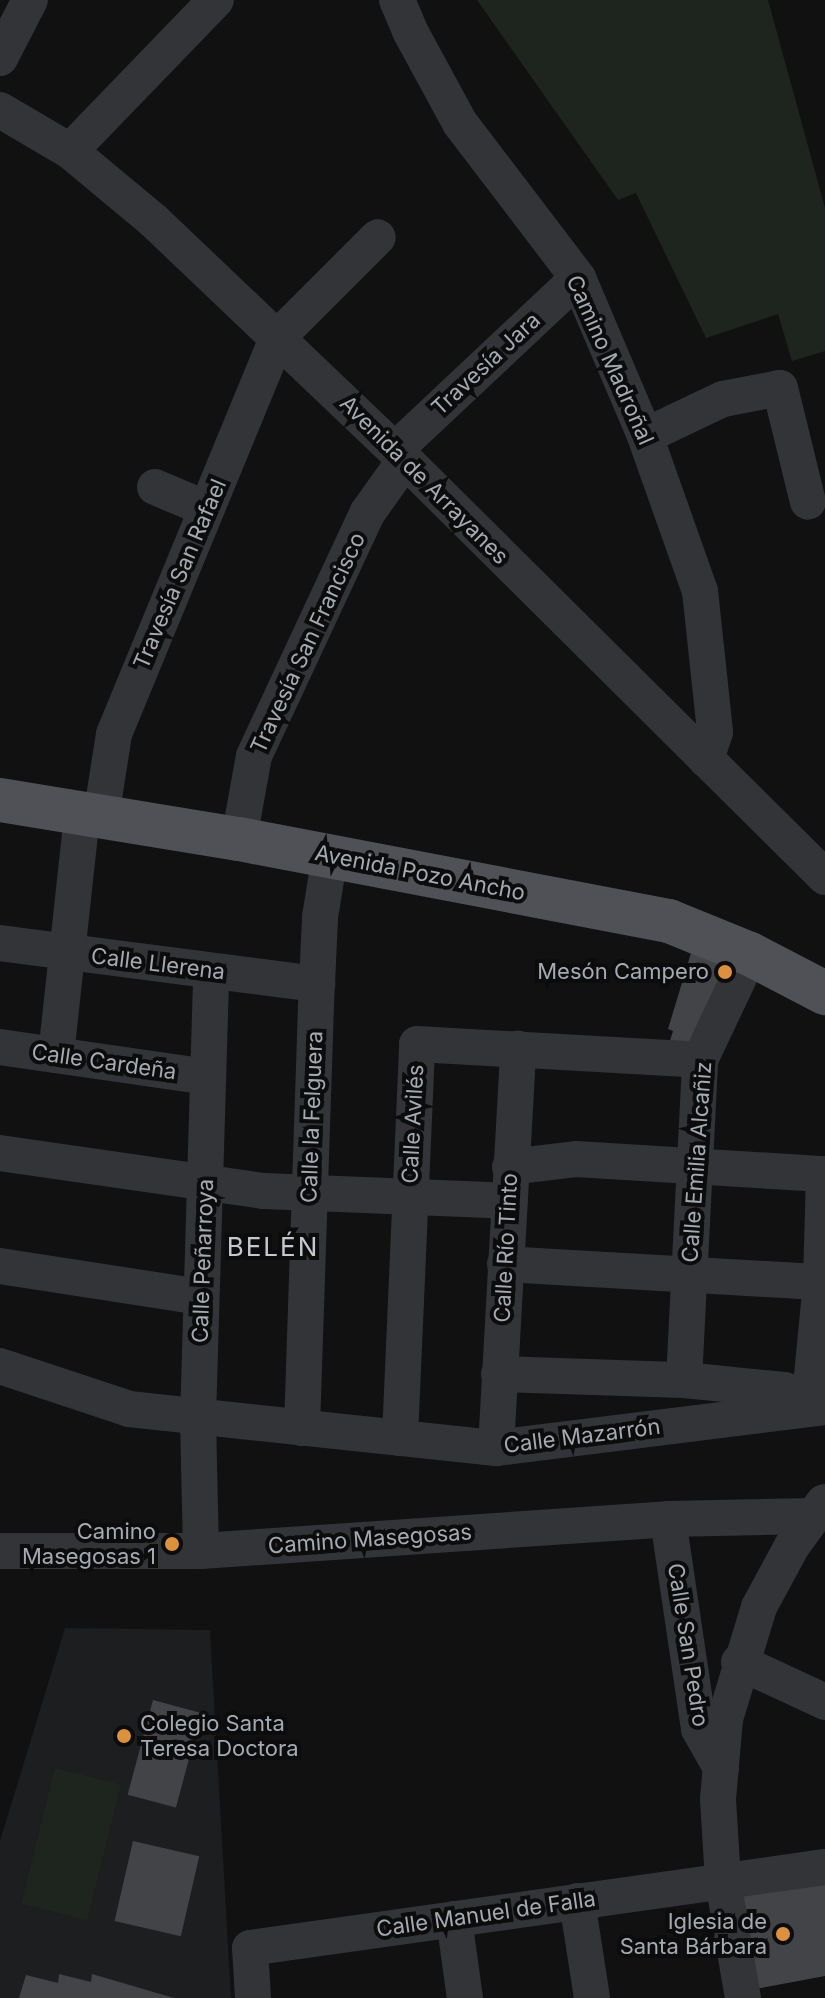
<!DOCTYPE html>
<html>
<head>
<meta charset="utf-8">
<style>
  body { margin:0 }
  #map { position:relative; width:825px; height:1998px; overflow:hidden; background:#111112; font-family:Inter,sans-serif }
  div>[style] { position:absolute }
  .built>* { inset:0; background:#1d1e1f }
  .green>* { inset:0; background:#1e251e; transform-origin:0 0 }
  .building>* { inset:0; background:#434448; transform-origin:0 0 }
  .minor>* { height:36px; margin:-18px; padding:0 18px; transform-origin:18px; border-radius:18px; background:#333437 }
  .major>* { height:44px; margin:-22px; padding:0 22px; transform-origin:22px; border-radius:22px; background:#4f5156 }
  .dots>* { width:22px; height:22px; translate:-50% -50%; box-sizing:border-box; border:4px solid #0c0c0d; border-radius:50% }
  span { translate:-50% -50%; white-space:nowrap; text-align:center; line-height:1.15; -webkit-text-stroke:8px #0c0c0d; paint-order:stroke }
  .street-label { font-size:22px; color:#a4aab2 }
  .poi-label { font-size:22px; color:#a4aab2 }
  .right { translate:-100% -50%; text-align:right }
  .left { translate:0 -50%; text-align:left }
  .quarter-label { font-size:26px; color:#c4c8ce; letter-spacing:2px }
</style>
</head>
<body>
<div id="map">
  <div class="built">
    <i style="clip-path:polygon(65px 1628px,210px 1630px,231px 1998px,0 1998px,0 1841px)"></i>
  </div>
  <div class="green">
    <i style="clip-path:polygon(477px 0,768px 0,825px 208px,825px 351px,792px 361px,778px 314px,706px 338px,636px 193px,618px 200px)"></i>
    <i style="left:55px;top:1768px;width:68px;height:140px;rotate:14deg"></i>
  </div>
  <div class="building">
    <i style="clip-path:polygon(691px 953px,735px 972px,699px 1046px,669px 1044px,673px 1031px,668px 1029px)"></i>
    <i style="left:153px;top:1700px;width:50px;height:98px;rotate:15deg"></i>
    <i style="left:133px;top:1841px;width:68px;height:82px;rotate:13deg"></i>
    <i style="clip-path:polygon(825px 1877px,825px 1976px,750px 1990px,735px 1891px)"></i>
    <i style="clip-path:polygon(59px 1974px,91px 1982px,92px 1974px,174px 1998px,19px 1998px,26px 1975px,58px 1983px)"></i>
  </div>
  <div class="minor">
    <i style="left:397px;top:0;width:34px;rotate:67deg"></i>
    <i style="left:410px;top:31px;width:105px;rotate:61.5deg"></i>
    <i style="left:460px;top:123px;width:195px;rotate:52.7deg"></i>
    <i style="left:578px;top:278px;width:172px;rotate:67deg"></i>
    <i style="left:645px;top:436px;width:164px;rotate:70.5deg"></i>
    <i style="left:700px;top:591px;width:142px;rotate:83.9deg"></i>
    <i style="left:715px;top:732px;width:29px;rotate:108deg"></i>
    <i style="left:0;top:58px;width:65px;rotate:-62.7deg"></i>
    <i style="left:0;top:110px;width:81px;rotate:30.4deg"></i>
    <i style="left:70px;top:151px;width:109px;rotate:39.8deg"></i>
    <i style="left:154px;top:221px;width:347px;rotate:43.6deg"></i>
    <i style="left:405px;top:460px;width:592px;rotate:44.79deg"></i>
    <i style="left:70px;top:151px;width:210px;rotate:-46deg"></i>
    <i style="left:645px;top:436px;width:86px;rotate:-25.4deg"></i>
    <i style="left:723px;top:399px;width:58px;rotate:-10.9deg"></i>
    <i style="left:780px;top:388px;width:117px;rotate:76.2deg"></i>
    <i style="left:395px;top:450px;width:251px;rotate:-43.2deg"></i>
    <i style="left:155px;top:487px;width:56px;rotate:22.9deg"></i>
    <i style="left:101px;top:817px;width:84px;rotate:-81.1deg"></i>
    <i style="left:114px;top:734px;width:430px;rotate:-67.6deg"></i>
    <i style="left:278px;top:337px;width:141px;rotate:-45deg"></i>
    <i style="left:239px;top:839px;width:84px;rotate:-79.8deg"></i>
    <i style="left:254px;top:756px;width:269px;rotate:-65deg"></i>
    <i style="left:368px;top:512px;width:64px;rotate:-54.6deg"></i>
    <i style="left:0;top:943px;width:320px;rotate:7.4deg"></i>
    <i style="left:0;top:1047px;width:210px;rotate:8.2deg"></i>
    <i style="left:56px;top:1055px;width:242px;rotate:-83.8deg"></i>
    <i style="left:0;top:1153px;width:267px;rotate:8.2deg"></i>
    <i style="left:264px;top:1191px;width:244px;rotate:2.3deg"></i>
    <i style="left:510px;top:1167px;width:66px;rotate:-6.9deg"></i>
    <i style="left:576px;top:1159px;width:248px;rotate:3.5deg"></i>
    <i style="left:824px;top:1174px;width:108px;rotate:91.6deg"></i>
    <i style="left:821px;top:1282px;width:125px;rotate:95.5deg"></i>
    <i style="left:505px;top:1264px;width:317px;rotate:3.3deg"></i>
    <i style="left:0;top:1266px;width:203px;rotate:8.8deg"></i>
    <i style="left:0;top:1366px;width:136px;rotate:18.4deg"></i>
    <i style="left:129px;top:1409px;width:369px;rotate:6.1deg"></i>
    <i style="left:496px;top:1448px;width:332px;rotate:-7.1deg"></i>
    <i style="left:499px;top:1374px;width:185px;rotate:1.9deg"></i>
    <i style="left:684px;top:1380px;width:101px;rotate:5.7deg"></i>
    <i style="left:785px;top:1390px;width:22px;rotate:32deg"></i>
    <i style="left:684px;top:1380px;width:320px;rotate:-87.1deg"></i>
    <i style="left:700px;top:1060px;width:117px;rotate:-64.7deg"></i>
    <i style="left:302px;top:1428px;width:444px;rotate:-88.1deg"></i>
    <i style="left:317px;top:984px;width:67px;rotate:-87.4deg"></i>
    <i style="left:320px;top:917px;width:62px;rotate:-80.7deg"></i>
    <i style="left:400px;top:1438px;width:394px;rotate:-87.5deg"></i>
    <i style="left:417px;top:1044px;width:283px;rotate:3.2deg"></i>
    <i style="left:496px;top:1448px;width:400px;rotate:-86.8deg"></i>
    <i style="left:668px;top:1519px;width:212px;rotate:81.6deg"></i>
    <i style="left:699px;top:1729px;width:45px;rotate:60.6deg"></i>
    <i style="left:0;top:1551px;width:201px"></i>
    <i style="left:201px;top:1551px;width:468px;rotate:-3.9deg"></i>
    <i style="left:668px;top:1519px;width:144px;rotate:-1.2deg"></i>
    <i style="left:201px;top:1551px;width:132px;rotate:-91.3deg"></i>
    <i style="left:198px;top:1419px;width:448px;rotate:-88.3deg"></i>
    <i style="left:739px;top:1662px;width:95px;rotate:24.9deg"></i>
    <i style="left:577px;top:1901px;width:98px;rotate:81.2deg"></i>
    <i style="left:454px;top:1919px;width:80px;rotate:82.1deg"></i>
    <i style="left:253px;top:1998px;width:50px;rotate:-93.4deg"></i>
    <i style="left:250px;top:1948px;width:581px;rotate:-8.02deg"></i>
    <i style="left:743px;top:1998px;width:119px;rotate:-99.7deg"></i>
    <i style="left:723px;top:1881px;width:82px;rotate:-93.5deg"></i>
    <i style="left:718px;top:1799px;width:80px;rotate:-85deg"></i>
    <i style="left:725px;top:1719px;width:117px;rotate:-73.1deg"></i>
    <i style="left:759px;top:1607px;width:69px;rotate:-61.6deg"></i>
    <i style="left:792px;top:1546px;width:54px;rotate:-54deg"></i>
  </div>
  <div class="major">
    <i style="left:0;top:800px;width:242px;rotate:9.3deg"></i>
    <i style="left:239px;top:839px;width:438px;rotate:10.8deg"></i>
    <i style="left:669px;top:921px;width:87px;rotate:22.2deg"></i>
    <i style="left:750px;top:954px;width:85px;rotate:27.5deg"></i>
  </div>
  <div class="dots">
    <i style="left:725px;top:972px;background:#de913d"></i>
    <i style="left:172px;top:1544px;background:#de913d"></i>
    <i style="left:124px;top:1736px;background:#de913d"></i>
    <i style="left:783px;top:1934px;background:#de913d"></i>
  </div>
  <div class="street-label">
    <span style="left:610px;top:360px;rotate:66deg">Camino Madroñal</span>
    <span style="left:486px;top:364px;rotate:-43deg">Travesía Jara</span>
    <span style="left:424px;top:480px;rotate:45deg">Avenida de Arrayanes</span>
    <span style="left:180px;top:574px;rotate:-67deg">Travesía San Rafael</span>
    <span style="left:308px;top:643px;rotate:-65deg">Travesía San Francisco</span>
    <span style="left:420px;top:873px;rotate:11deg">Avenida Pozo Ancho</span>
    <span style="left:158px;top:964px;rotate:7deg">Calle Llerena</span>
    <span style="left:104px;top:1062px;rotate:8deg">Calle Cardeña</span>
    <span style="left:312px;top:1117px;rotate:-88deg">Calle la Felguera</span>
    <span style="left:413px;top:1124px;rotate:-87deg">Calle Avilés</span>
    <span style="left:697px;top:1162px;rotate:-86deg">Calle Emilia Alcañiz</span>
    <span style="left:506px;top:1248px;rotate:-87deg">Calle Río Tinto</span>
    <span style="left:203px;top:1261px;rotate:-88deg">Calle Peñarroya</span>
    <span style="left:582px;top:1436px;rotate:-7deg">Calle Mazarrón</span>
    <span style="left:370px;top:1539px;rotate:-4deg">Camino Masegosas</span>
    <span style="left:688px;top:1645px;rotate:81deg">Calle San Pedro</span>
    <span style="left:486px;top:1914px;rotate:-8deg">Calle Manuel de Falla</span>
  </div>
  <div class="poi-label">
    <span class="right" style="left:709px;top:972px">Mesón Campero</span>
    <span class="right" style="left:156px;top:1544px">Camino<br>Masegosas 1</span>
    <span class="left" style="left:140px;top:1736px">Colegio Santa<br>Teresa Doctora</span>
    <span class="right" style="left:767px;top:1934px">Iglesia de<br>Santa Bárbara</span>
  </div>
  <div class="quarter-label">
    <span style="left:273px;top:1247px">BELÉN</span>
  </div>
</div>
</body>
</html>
